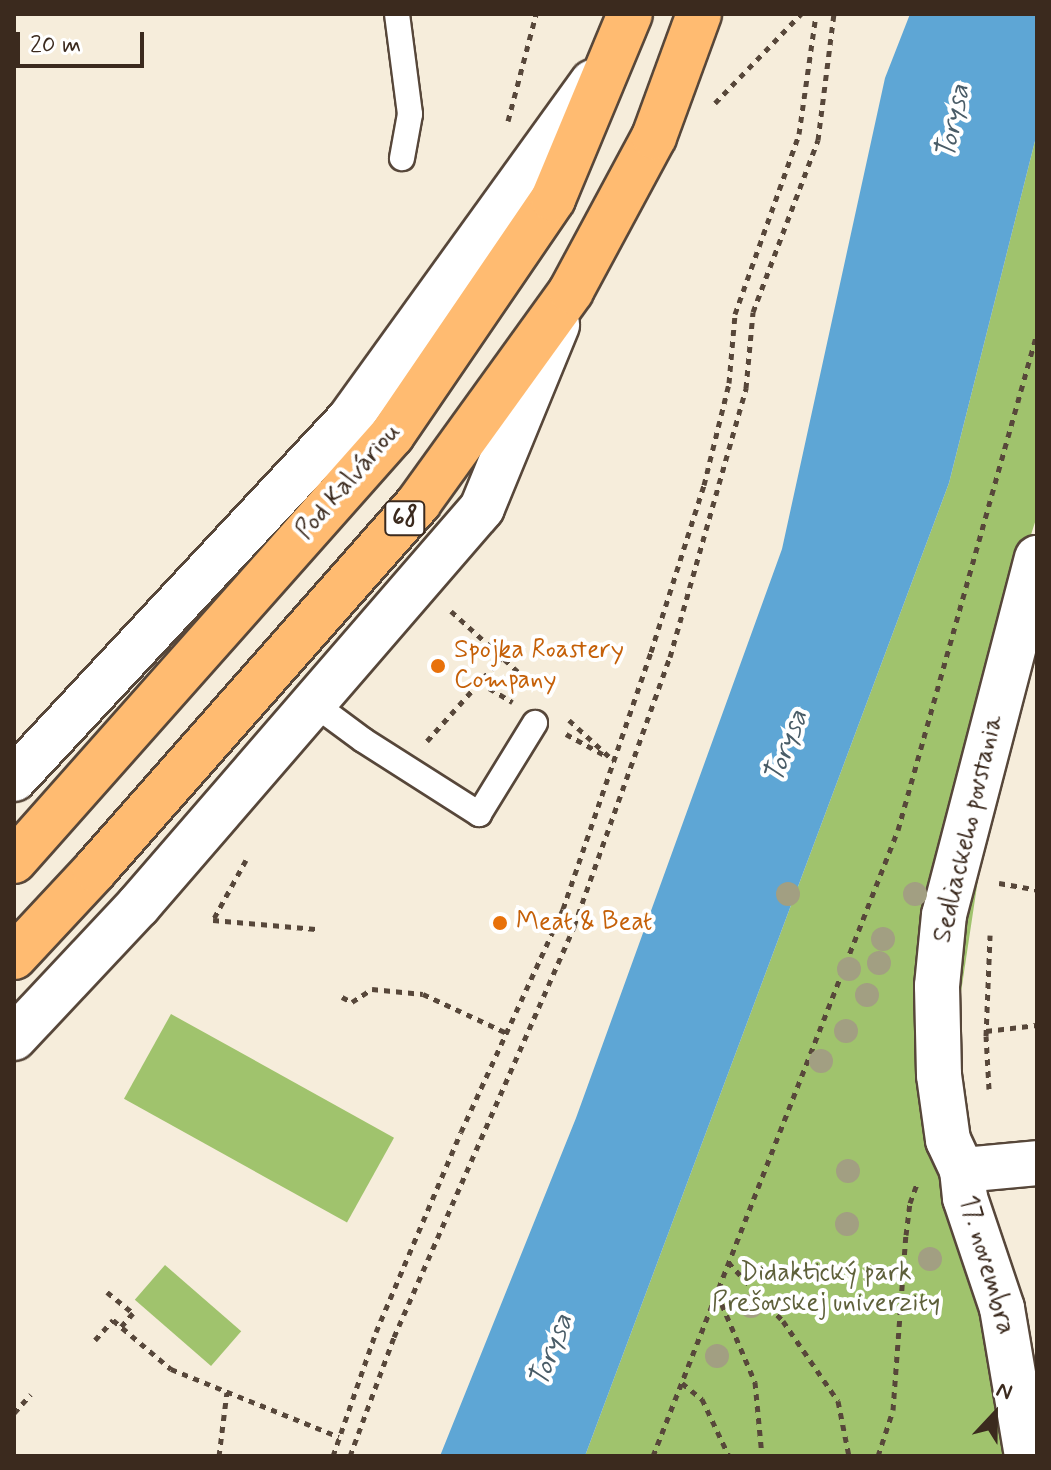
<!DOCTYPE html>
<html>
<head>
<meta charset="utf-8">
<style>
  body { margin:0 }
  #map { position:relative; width:1051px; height:1470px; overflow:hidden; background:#f6eddb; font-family:Mynerve,sans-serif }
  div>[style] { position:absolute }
  .green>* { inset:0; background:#a0c36d; transform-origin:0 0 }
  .water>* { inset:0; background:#5ea6d5 }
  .path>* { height:5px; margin-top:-2.5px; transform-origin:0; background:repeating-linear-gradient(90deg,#57473a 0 6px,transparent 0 12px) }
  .roads { filter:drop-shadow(2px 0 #57473a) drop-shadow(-2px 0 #57473a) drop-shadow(0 2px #57473a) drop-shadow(0 -2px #57473a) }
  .service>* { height:24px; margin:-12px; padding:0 12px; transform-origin:12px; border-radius:12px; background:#fff }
  .minor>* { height:44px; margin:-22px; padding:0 22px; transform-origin:22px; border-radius:22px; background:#fff }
  .primary>* { height:44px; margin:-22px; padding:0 22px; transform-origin:22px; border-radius:22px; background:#ffbb71 }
  .trees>* { width:24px; height:24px; margin:-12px; border-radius:50%; background:#a29f82 }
  .dots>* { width:22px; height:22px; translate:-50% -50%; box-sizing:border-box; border:4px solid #fff; border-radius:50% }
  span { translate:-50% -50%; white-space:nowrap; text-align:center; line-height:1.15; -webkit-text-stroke:8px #fff; paint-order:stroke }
  .shield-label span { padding:2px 6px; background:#fff; border:2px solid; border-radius:6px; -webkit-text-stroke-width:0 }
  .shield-label { font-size:24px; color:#3b2a1e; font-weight:700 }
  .street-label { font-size:26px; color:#3b2a1e }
  .food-label { font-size:26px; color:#c56008 }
  .left { translate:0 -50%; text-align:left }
  .park-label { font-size:26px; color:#5e603a }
  .water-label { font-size:28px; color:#495c67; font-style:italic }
  .frame { position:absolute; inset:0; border:16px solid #3b2a1e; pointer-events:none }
  .north { position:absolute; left:955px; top:1374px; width:80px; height:80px; -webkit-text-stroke:6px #fff; paint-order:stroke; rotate:22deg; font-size:22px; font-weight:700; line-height:32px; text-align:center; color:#3b2a1e }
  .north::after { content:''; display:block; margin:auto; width:28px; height:36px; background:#3b2a1e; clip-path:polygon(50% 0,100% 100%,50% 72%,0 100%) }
  .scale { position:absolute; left:16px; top:32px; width:128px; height:36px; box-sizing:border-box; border:4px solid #3b2a1e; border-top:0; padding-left:10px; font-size:24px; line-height:28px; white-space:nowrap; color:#3b2a1e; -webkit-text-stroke:6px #fff; paint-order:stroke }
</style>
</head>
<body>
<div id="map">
  <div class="green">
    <i style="clip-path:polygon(1037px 133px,1037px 516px,1029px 541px,955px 1032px,953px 1176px,1023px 1456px,585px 1456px,949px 483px)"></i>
    <i style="left:171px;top:1014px;width:255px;height:97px;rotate:29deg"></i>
    <i style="left:165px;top:1265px;width:101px;height:46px;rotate:41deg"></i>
  </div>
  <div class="water">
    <i style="clip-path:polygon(910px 14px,1037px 14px,1037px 133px,949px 483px,585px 1456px,440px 1456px,576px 1118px,782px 549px,885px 78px)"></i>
  </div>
  <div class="path">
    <i style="left:715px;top:103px;width:124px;rotate:-46deg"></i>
    <i style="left:508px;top:121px;width:111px;rotate:-75.3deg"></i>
    <i style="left:451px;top:611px;width:115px;rotate:42.2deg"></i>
    <i style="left:479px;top:682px;width:39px;rotate:31deg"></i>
    <i style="left:569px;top:720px;width:61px;rotate:42.3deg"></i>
    <i style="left:566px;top:734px;width:46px;rotate:28.8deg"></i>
    <i style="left:427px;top:741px;width:113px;rotate:-48.2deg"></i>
    <i style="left:246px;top:860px;width:68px;rotate:118.8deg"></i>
    <i style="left:213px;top:920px;width:103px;rotate:5deg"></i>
    <i style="left:999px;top:883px;width:39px;rotate:10deg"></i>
    <i style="left:342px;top:997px;width:11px;rotate:27deg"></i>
    <i style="left:352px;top:1002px;width:24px;rotate:-33deg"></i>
    <i style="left:372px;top:989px;width:51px;rotate:5.6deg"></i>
    <i style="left:423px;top:994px;width:93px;rotate:24.9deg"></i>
    <i style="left:986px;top:1031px;width:51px;rotate:-6.7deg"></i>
    <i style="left:989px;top:1089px;width:53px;rotate:-93.2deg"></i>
    <i style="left:986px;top:1036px;width:101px;rotate:-87.7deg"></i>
    <i style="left:728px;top:1262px;width:81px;rotate:47deg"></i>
    <i style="left:783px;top:1321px;width:97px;rotate:55.5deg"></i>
    <i style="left:838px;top:1401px;width:56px;rotate:78.7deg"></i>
    <i style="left:107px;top:1292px;width:33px;rotate:39deg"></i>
    <i style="left:133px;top:1313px;width:18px;rotate:131deg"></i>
    <i style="left:717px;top:1293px;width:97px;rotate:66.9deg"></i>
    <i style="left:755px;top:1382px;width:74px;rotate:84.6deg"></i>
    <i style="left:95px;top:1340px;width:27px;rotate:-48deg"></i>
    <i style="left:113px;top:1320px;width:76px;rotate:40.2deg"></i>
    <i style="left:171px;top:1369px;width:181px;rotate:22deg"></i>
    <i style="left:682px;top:1383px;width:26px;rotate:39deg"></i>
    <i style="left:702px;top:1399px;width:63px;rotate:64.7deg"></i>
    <i style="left:14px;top:1413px;width:25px;rotate:-48deg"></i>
    <i style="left:219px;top:1456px;width:64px;rotate:-82.9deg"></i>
    <i style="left:333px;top:1456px;width:131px;rotate:-70.9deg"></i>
    <i style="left:376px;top:1332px;width:217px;rotate:-67deg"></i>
    <i style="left:461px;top:1132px;width:245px;rotate:-65.4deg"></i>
    <i style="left:563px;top:909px;width:272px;rotate:-71.1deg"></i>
    <i style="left:651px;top:652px;width:175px;rotate:-72.4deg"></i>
    <i style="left:704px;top:485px;width:105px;rotate:-76.2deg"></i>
    <i style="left:729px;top:383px;width:69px;rotate:-85deg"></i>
    <i style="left:735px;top:314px;width:191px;rotate:-70.4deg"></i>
    <i style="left:799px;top:134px;width:121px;rotate:-81.9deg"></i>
    <i style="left:350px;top:1456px;width:127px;rotate:-69.7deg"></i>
    <i style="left:394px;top:1337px;width:449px;rotate:-66.3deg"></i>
    <i style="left:574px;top:926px;width:286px;rotate:-70.4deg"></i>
    <i style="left:670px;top:657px;width:280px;rotate:-74.2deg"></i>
    <i style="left:746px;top:388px;width:76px;rotate:-84.7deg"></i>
    <i style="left:753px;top:312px;width:184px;rotate:-69.3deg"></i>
    <i style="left:818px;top:140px;width:127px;rotate:-82.8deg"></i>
    <i style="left:653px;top:1456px;width:672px;rotate:-68.63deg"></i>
    <i style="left:898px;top:830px;width:516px;rotate:-74.37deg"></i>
    <i style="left:878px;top:1456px;width:48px;rotate:-71.9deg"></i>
    <i style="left:893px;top:1410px;width:175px;rotate:-85.8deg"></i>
    <i style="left:906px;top:1235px;width:32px;rotate:-83deg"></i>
    <i style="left:910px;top:1203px;width:23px;rotate:-70deg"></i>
  </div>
  <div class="roads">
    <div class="service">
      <i style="left:397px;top:14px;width:101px;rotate:82.6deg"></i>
      <i style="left:410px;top:114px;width:45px;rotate:100.3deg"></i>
      <i style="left:313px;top:703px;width:62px;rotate:36.5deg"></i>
      <i style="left:363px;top:740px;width:138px;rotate:32.5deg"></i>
      <i style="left:479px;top:814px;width:107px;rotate:-58.4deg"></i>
    </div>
    <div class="minor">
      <i style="left:14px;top:779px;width:495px;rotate:-47deg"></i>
      <i style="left:351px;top:417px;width:413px;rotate:-54.2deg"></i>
      <i style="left:14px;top:1038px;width:181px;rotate:-46.8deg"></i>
      <i style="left:138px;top:906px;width:526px;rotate:-49.16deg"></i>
      <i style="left:482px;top:508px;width:198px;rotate:-67.7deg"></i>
      <i style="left:962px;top:1170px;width:75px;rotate:-5.3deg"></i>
      <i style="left:1027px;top:1456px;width:150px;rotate:-99.6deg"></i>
      <i style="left:1002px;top:1308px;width:116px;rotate:-108.6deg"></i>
      <i style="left:965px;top:1198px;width:28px;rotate:-96deg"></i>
      <i style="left:962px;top:1170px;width:33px;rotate:-115deg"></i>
      <i style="left:948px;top:1140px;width:66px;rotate:-97.9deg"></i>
      <i style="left:939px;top:1075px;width:89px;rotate:-91.3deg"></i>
      <i style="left:937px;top:986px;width:71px;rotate:-84.4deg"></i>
      <i style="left:944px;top:915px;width:369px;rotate:-75.4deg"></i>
    </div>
    <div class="primary">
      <i style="left:14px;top:861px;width:570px;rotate:-48.42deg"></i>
      <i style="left:392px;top:435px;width:286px;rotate:-55.7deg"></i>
      <i style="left:553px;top:199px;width:200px;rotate:-67.4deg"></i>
      <i style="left:14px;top:957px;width:119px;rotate:-47deg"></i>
      <i style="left:95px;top:870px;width:490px;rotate:-48.6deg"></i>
      <i style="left:419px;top:502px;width:260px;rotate:-54.2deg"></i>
      <i style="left:571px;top:291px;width:175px;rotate:-61.7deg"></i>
      <i style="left:654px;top:137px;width:131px;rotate:-69.9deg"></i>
    </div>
  </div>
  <div class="trees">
    <i style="left:788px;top:894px"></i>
    <i style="left:915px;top:894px"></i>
    <i style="left:883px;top:939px"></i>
    <i style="left:879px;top:963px"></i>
    <i style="left:849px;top:969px"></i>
    <i style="left:867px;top:995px"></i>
    <i style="left:846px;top:1031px"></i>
    <i style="left:821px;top:1061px"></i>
    <i style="left:848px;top:1171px"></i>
    <i style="left:847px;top:1224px"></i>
    <i style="left:930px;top:1259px"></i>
    <i style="left:751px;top:1306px"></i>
    <i style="left:717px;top:1356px"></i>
  </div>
  <div class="dots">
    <i style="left:438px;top:666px;background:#e8710a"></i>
    <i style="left:500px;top:923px;background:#e8710a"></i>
  </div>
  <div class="shield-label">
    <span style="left:405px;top:518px">68</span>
  </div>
  <div class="street-label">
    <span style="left:349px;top:482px;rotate:-49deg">Pod Kalváriou</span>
    <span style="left:969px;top:829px;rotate:-77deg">Sedliackeho povstania</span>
    <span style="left:986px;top:1265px;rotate:74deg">17. novembra</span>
  </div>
  <div class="food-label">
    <span class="left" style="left:454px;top:666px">Spojka Roastery<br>Company</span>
    <span class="left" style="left:516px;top:923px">Meat &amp; Beat</span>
  </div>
  <div class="park-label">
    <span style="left:826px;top:1289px">Didaktický park<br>Prešovskej univerzity</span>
  </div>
  <div class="water-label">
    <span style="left:954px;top:122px;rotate:-78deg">Torysa</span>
    <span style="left:787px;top:747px;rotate:-69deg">Torysa</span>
    <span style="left:552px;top:1351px;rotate:-69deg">Torysa</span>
  </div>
  <div class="frame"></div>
  <div class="north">N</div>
  <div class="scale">20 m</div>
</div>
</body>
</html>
